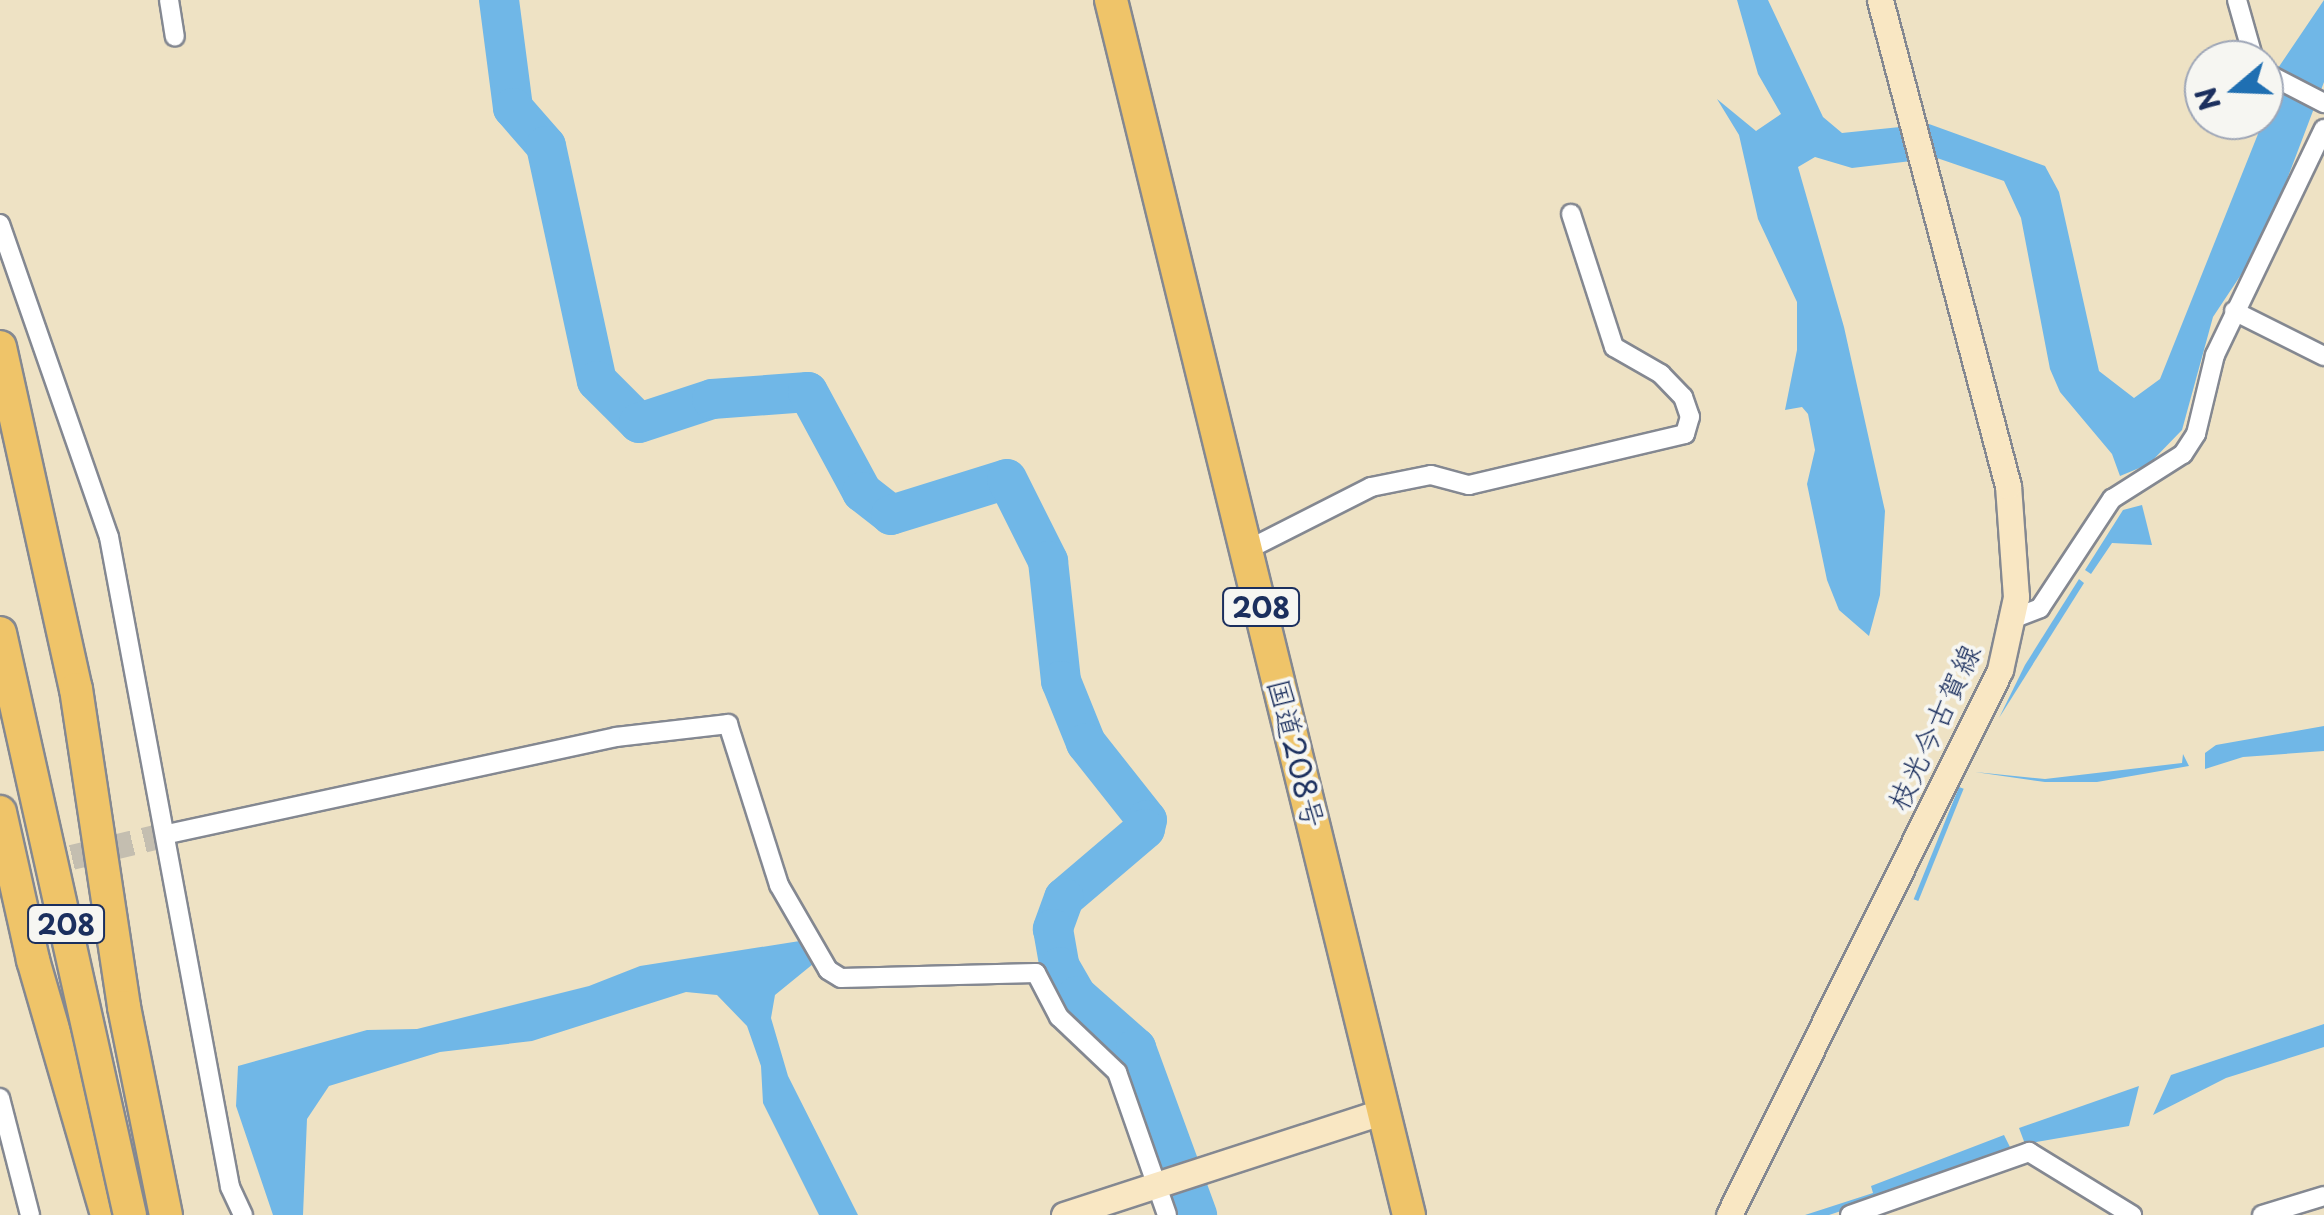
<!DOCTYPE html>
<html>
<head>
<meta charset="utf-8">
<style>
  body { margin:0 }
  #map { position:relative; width:2324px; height:1215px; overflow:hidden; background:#eee2c4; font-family:"Playpen Sans","Klee One",sans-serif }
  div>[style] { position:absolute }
  .water>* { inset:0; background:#70b7e7; transform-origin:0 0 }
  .river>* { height:40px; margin:-20px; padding:0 20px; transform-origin:20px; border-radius:20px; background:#70b7e7 }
  .secondary-tunnel>* { height:25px; margin-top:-12.5px; transform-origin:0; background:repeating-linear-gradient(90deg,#c4beb0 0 25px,transparent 0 37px) }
  .roads { filter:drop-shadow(2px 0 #848891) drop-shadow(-2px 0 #848891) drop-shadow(0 2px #848891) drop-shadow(0 -2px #848891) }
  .street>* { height:18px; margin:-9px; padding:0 9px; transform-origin:9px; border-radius:9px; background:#fff }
  .secondary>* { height:25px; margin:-12.5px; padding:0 12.5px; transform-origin:12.5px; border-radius:12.5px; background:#f9e7c3 }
  .highway>* { height:32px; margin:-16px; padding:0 16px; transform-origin:16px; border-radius:16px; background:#efc469 }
  .bridges { filter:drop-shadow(2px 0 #848891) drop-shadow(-2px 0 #848891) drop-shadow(0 2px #848891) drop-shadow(0 -2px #848891) }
  .highway-bridge>* { height:32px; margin:-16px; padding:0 16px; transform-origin:16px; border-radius:16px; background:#efc469 }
  span { translate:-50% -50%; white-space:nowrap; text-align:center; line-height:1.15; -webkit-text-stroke:8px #f6f6f2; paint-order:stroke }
  .shield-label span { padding:2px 8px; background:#f6f6f2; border:2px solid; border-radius:8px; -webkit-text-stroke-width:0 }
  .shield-label { font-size:28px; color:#1b2f5e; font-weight:700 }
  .street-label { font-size:30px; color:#1b2f5e }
  .north { position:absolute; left:2184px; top:40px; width:100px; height:100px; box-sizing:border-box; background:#f6f6f2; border:2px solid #9ea6b7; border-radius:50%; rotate:251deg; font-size:28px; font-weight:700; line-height:40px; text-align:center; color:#1b2f5e }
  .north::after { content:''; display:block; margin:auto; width:35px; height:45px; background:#1f6fb2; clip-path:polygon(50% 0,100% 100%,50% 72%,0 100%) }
</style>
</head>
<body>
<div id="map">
  <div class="water">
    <i style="clip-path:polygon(1737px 0,1768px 0,1823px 117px,1842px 133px,1929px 124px,2045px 166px,2059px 192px,2099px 371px,2134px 398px,2160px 379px,2258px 134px,2258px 120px,2264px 120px,2268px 83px,2324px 0,2324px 82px,2264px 240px,2213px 317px,2182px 430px,2149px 464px,2120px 476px,2112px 454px,2060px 392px,2050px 369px,2021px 218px,2004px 181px,1937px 158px,1852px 168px,1815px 157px,1798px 167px,1844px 327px,1885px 511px,1880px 595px,1869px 636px,1839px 610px,1827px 580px,1807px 484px,1815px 450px,1808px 414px,1802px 407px,1785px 410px,1797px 350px,1797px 302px,1758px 219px,1739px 135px,1717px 99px,1756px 131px,1781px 114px,1758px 74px)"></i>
    <i style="clip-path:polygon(2142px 505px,2152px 545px,2112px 543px,2091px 574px,2085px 570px,2123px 510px)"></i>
    <i style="clip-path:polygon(2079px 579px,2084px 583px,1999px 718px,2025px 665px)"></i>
    <i style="clip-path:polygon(2324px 726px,2324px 751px,2243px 757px,2205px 769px,2205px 753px,2216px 745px)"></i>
    <i style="clip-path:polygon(2183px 754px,2189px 766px,2097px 782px,2045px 782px,1975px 772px,2045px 779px,2182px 763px)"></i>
    <i style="left:1959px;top:787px;width:5px;height:121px;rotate:22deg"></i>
    <i style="clip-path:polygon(806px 940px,813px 964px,775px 995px,771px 1018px,788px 1076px,858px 1215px,819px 1215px,763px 1103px,761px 1066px,747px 1026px,717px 995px,686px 992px,532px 1041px,440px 1052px,329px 1086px,307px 1119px,303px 1215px,273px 1215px,236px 1106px,238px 1066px,367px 1030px,417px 1029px,589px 986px,640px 966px)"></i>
    <i style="clip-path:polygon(2324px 1024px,2324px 1047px,2226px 1078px,2153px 1115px,2171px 1075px)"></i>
    <i style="clip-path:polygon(2139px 1086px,2129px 1126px,2025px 1144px,2019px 1128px)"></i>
    <i style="clip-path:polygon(2004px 1135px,2010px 1147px,1934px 1180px,1829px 1215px,1805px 1215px,1873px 1193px,1871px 1186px)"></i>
  </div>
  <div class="river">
    <i style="left:499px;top:0;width:109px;rotate:82.6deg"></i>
    <i style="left:513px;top:108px;width:50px;rotate:49deg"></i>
    <i style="left:546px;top:146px;width:240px;rotate:77.8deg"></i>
    <i style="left:597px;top:381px;width:59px;rotate:45deg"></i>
    <i style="left:639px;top:423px;width:77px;rotate:-18.2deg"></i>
    <i style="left:712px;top:399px;width:96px;rotate:-4.2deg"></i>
    <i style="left:808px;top:392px;width:114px;rotate:61.6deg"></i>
    <i style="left:862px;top:492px;width:37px;rotate:38deg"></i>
    <i style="left:891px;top:515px;width:121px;rotate:-17.2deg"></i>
    <i style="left:1007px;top:479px;width:92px;rotate:63.4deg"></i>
    <i style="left:1048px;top:561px;width:121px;rotate:83.8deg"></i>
    <i style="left:1061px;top:681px;width:67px;rotate:68deg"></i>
    <i style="left:1086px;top:743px;width:98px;rotate:51.6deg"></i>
    <i style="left:1147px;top:820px;width:9px;rotate:103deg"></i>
    <i style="left:1145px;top:829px;width:106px;rotate:139.6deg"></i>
    <i style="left:1064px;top:898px;width:33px;rotate:110deg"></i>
    <i style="left:1053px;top:929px;width:39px;rotate:80deg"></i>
    <i style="left:1060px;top:967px;width:34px;rotate:60deg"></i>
    <i style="left:1077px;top:996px;width:79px;rotate:41.4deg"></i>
    <i style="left:1136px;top:1048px;width:178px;rotate:69.9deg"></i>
  </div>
  <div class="secondary-tunnel">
    <i style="left:0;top:874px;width:173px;rotate:-13.4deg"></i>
  </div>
  <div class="roads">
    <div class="street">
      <i style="left:169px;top:0;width:37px;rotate:81deg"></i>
      <i style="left:2237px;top:0;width:62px;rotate:74.2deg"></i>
      <i style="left:2264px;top:72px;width:68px;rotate:27.3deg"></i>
      <i style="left:0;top:224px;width:331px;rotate:70.8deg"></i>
      <i style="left:109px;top:537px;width:661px;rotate:79.45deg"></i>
      <i style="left:230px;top:1187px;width:31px;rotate:65deg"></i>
      <i style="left:2234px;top:311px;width:101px;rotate:26.6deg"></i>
      <i style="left:1247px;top:550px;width:139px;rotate:-26.9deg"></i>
      <i style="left:1371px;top:487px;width:61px;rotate:-11.3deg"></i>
      <i style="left:1431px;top:475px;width:39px;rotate:15deg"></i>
      <i style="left:1469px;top:485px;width:222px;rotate:-13.3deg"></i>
      <i style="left:1685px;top:434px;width:18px;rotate:-74deg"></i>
      <i style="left:1690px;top:417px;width:21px;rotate:-109deg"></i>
      <i style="left:1683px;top:397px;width:32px;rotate:-134deg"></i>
      <i style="left:1661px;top:374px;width:54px;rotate:-150.1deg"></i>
      <i style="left:1614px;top:347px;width:140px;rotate:-107.9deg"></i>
      <i style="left:2012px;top:619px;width:30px;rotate:-21deg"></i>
      <i style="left:2040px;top:608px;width:131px;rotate:-56.6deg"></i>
      <i style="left:2112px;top:499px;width:84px;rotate:-32.4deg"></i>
      <i style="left:2183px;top:454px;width:24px;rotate:-57deg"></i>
      <i style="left:2196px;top:434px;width:81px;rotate:-76.5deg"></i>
      <i style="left:2215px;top:355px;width:251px;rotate:-64.3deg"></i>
      <i style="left:168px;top:834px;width:458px;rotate:-12.2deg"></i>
      <i style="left:616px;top:737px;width:113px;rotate:-6.6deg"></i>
      <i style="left:728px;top:724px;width:169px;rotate:72.4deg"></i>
      <i style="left:779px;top:885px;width:98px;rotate:60deg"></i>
      <i style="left:828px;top:970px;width:15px;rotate:32deg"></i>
      <i style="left:841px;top:978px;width:195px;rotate:-1.5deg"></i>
      <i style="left:1036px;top:973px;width:50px;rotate:62.4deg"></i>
      <i style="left:1059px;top:1017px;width:80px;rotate:43.5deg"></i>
      <i style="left:1117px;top:1072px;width:151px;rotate:70.7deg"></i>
      <i style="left:0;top:1098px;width:121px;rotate:75.6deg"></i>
      <i style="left:1850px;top:1215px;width:190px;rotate:-19.4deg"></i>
      <i style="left:2029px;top:1152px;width:121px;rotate:31.5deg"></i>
      <i style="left:2262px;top:1215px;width:65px;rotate:-17deg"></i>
    </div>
    <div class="secondary">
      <i style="left:1064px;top:1215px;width:337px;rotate:-18deg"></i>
      <i style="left:1729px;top:1215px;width:609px;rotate:-63.56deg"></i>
      <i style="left:2000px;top:670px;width:75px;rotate:-77.6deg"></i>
      <i style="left:2016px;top:597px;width:111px;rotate:-94.1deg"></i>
      <i style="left:2008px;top:486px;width:503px;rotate:-104.76deg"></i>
    </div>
    <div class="highway">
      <i style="left:1111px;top:0;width:1251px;rotate:76.22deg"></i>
      <i style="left:0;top:347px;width:350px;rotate:77.5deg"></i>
      <i style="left:76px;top:689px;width:322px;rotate:81.4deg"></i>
      <i style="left:124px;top:1007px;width:212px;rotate:78.6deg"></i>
      <i style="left:0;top:812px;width:152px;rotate:77.4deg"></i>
      <i style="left:33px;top:960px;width:266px;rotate:73.8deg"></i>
    </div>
  </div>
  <div class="bridges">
    <div class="highway-bridge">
      <i style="left:0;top:633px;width:596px;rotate:77.41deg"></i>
    </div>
  </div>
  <div class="shield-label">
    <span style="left:1261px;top:607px">208</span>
    <span style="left:66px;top:924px">208</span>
  </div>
  <div class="street-label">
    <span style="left:1933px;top:727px;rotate:-65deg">枝光今古賀線</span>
    <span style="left:1297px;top:753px;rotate:76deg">国道208号</span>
  </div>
  <div class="north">N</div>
</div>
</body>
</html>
